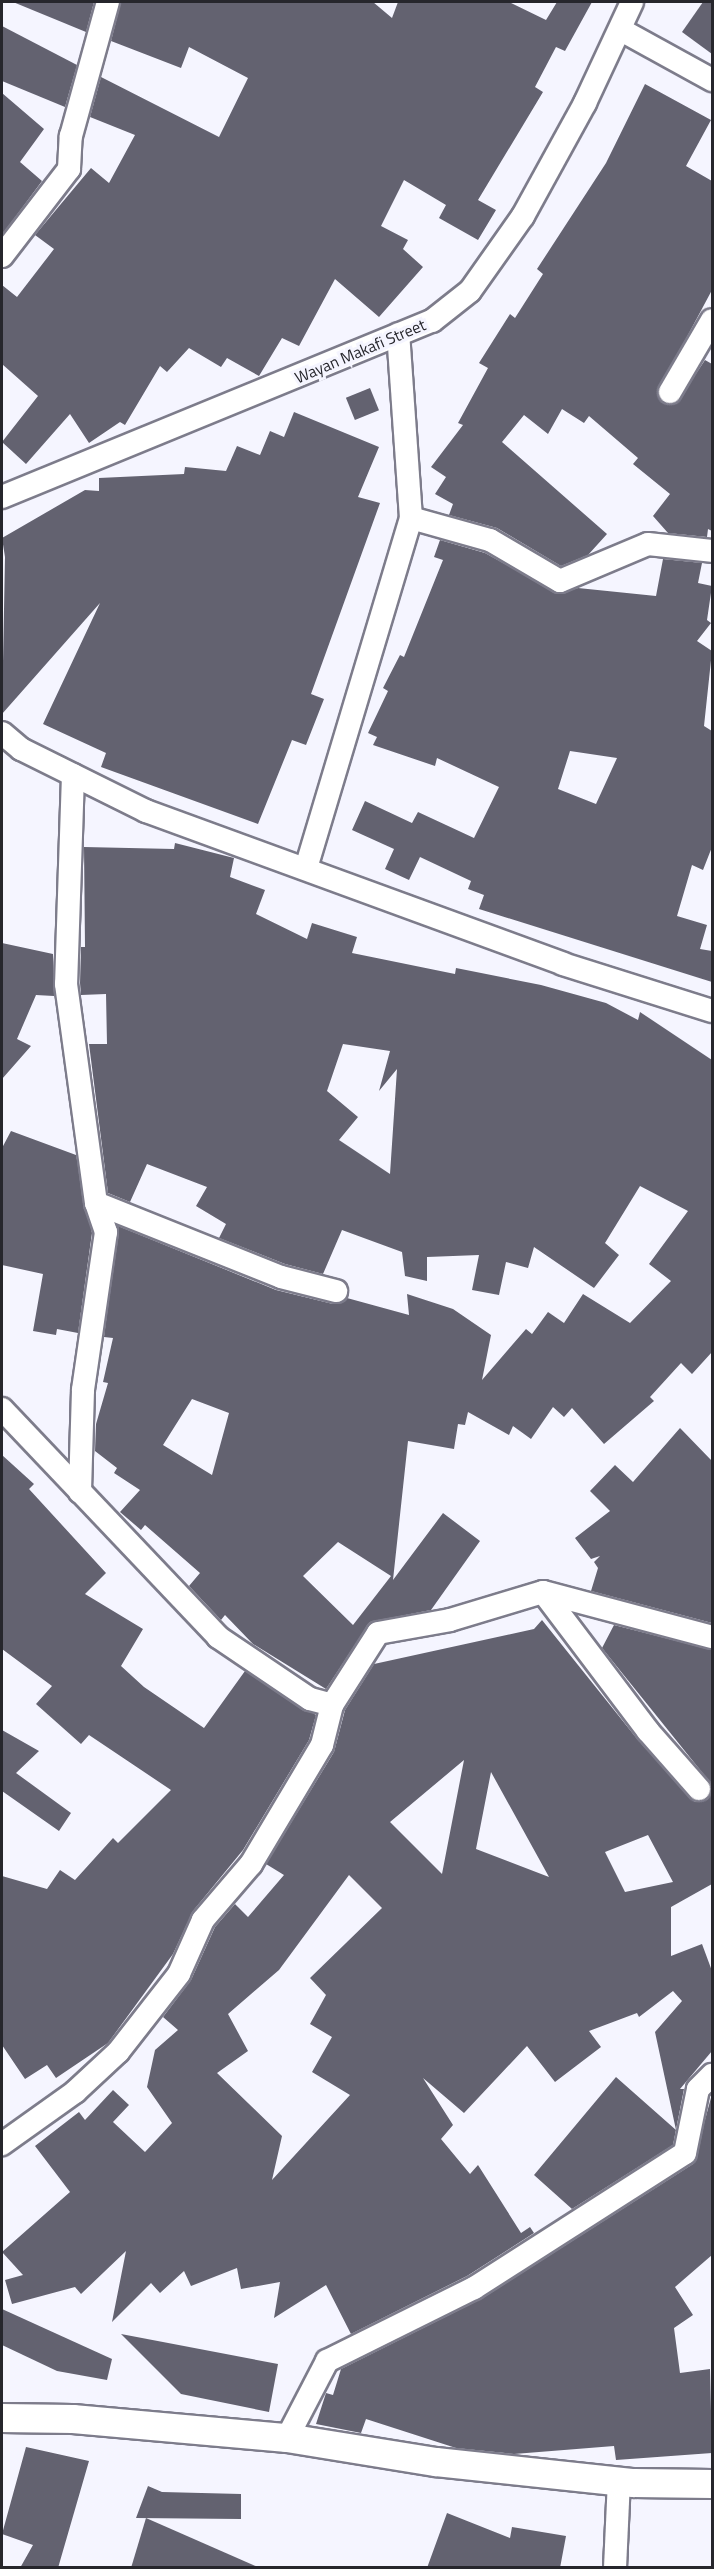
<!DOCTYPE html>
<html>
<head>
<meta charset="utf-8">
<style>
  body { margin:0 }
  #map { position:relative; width:714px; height:2569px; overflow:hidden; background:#f5f5ff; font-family:"Titillium Web",sans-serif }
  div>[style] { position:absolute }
  .building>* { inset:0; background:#636270; transform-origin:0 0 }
  .roads { filter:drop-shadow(2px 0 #7d7c8b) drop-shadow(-2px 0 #7d7c8b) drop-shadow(0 2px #7d7c8b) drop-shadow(0 -2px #7d7c8b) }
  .minor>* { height:22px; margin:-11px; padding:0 11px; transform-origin:11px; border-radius:11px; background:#fff }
  .tertiary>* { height:28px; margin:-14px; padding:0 14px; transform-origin:14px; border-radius:14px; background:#fff }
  span { translate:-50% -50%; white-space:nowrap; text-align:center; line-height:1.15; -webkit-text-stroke:6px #f5f5ff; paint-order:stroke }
  .street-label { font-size:16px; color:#26262c }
  .frame { position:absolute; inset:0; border:3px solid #26262c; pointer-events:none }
</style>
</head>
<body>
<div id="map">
  <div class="building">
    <i style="clip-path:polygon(13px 2px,94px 2px,86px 32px)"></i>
    <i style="clip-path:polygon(121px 2px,373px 2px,392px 18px,398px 2px,509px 2px,546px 20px,557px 2px,592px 2px,565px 51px,556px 47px,535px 87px,543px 92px,478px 200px,496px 210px,478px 240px,439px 218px,446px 205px,404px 180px,381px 226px,408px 240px,403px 249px,423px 267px,379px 317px,335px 279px,299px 346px,282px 338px,259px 376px,227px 358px,221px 367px,189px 348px,167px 372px,160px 366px,125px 425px,120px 422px,89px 443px,70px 414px,26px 464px,2px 442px,38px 396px,2px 364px,2px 285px,17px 297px,54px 249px,35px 235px,91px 168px,109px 183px,135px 135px,90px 117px,101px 77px,219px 137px,248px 78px,189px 47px,181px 68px,111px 41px)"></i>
    <i style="clip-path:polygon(703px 2px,712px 2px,712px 54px,682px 32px)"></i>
    <i style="clip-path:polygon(2px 26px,77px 65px,65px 107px,2px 81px)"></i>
    <i style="clip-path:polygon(645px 84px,711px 120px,686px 166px,712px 181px,712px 290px,657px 393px,663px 403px,676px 404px,705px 360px,712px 364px,712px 531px,708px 529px,707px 537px,668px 533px,653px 516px,670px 494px,633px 464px,638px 458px,589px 416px,584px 423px,562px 409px,548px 434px,524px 415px,502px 442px,607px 534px,588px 555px,561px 566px,497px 528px,449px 515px,453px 504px,435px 494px,446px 477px,431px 467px,463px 425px,458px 423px,488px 368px,479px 363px,510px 314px,515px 318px,543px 274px,537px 269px,606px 163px)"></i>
    <i style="clip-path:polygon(2px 93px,44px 129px,20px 162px,42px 181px,2px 235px)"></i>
    <i style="left:370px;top:388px;width:24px;height:26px;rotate:68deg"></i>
    <i style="clip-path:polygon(294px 412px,379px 447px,358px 497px,380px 503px,311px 694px,324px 699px,306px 745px,292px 740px,258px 824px,101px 767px,106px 753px,43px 724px,100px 603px,2px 714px,5px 557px,2px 538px,85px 490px,99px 491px,99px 478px,184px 474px,185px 467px,226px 471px,237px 446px,260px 455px,270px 431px,284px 437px)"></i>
    <i style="clip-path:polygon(evenodd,440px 540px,485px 553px,559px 594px,578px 588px,656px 596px,663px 559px,702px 563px,698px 583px,712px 586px,707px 620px,711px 623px,697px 641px,712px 651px,704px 726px,712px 731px,712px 847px,703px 870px,692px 865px,677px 916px,707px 925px,700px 949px,712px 951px,712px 982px,479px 909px,484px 895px,468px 889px,471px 881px,420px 857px,409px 880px,385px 869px,394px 849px,352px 830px,365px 801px,412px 823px,418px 812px,474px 838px,499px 787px,437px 758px,435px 766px,373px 745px,377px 737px,368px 733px,388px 691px,383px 688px,400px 655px,404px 657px,443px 560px,434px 557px,440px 540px,570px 751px,617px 758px,596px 804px,558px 789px,570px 751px)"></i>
    <i style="clip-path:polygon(evenodd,175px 843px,234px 858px,230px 877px,265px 890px,256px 914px,307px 939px,312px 923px,357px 937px,352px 953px,455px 974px,456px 968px,541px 985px,606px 1003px,638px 1020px,640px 1012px,712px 1060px,712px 1352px,692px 1374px,681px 1363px,650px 1397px,654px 1401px,604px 1444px,572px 1408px,564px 1417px,553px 1407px,531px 1439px,513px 1426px,509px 1435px,468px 1412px,465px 1425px,458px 1424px,454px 1449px,408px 1441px,393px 1580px,443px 1513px,480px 1541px,431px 1610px,370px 1622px,326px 1689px,253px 1644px,225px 1615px,221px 1620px,189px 1586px,200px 1573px,145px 1525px,141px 1530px,120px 1512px,140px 1490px,114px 1473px,117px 1468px,95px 1451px,96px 1424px,108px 1383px,103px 1382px,113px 1338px,104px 1337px,118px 1226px,276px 1290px,333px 1304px,347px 1298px,409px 1315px,407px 1294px,453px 1309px,491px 1335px,482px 1380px,526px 1329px,532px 1334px,548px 1312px,564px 1323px,583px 1294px,630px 1323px,671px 1281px,649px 1264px,688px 1211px,640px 1186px,605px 1243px,619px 1255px,594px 1288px,534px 1247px,528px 1268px,506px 1262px,499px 1295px,472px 1290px,479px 1255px,427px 1257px,427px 1281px,405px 1276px,402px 1252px,342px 1230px,323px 1274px,285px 1264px,219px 1238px,226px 1224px,196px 1206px,207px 1187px,147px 1164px,130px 1202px,108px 1193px,89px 1044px,107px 1044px,106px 994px,81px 995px,80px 983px,81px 947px,85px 947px,84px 847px,174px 849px,175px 843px,343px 1044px,390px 1051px,379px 1091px,397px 1069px,390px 1174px,339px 1140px,358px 1117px,327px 1091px,343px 1044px,175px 843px,192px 1399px,229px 1413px,212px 1475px,163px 1445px,192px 1399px,175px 843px,338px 1542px,391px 1576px,353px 1625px,303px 1576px,338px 1542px)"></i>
    <i style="clip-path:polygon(2px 943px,53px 954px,54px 996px,36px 995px,17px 1039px,31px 1046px,2px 1079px)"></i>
    <i style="clip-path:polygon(11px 1131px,76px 1155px,92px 1233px,78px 1333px,57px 1329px,56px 1335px,33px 1331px,43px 1274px,2px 1265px,2px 1148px)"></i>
    <i style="clip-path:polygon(680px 1428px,712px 1461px,712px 1623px,591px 1591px,598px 1568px,594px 1562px,600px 1556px,591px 1559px,575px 1538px,610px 1511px,590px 1491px,615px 1465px,633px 1482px)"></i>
    <i style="clip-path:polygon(2px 1455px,34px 1484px,29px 1489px,106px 1573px,85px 1594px,143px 1629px,121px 1666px,144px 1687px,204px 1728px,245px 1671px,316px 1715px,309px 1740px,243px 1850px,193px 1911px,173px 1954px,108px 2043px,56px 2078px,47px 2065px,25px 2079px,2px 2045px,2px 1876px,47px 1889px,60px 1870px,75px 1880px,113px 1838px,118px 1843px,171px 1790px,89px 1735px,81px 1744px,36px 1704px,52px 1686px,2px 1649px)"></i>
    <i style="clip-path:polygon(evenodd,542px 1620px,638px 1740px,695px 1802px,708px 1799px,709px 1781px,602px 1648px,614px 1625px,712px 1650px,712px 1884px,671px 1907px,671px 1956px,702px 1944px,712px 1971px,712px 2051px,680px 2089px,684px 2089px,673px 2145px,572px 2209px,534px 2175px,616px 2077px,676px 2130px,655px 2032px,682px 2001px,673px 1991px,639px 2017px,637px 2013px,589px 2031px,601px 2047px,555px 2082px,527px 2046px,464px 2113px,423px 2078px,453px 2125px,441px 2139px,470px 2174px,478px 2165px,521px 2233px,530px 2227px,534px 2233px,467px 2276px,351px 2334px,326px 2285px,274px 2318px,280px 2282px,241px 2289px,237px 2268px,191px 2286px,184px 2271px,160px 2293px,151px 2283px,112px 2322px,126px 2251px,81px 2294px,75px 2287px,12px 2304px,5px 2280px,23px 2275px,2px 2252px,70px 2192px,35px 2146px,79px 2112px,85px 2120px,113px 2090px,129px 2105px,113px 2122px,145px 2152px,172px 2123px,147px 2087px,155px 2050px,178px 2030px,163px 2017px,191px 1980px,215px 1927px,235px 1904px,248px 1917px,284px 1875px,266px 1864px,334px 1752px,345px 1710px,374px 1664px,534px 1629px,542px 1620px,464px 1760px,442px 1874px,390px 1822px,464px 1760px,542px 1620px,491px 1772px,549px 1877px,476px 1849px,491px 1772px,542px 1620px,648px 1835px,673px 1882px,625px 1892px,605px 1852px,648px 1835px,542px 1620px,349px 1875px,382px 1908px,310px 1978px,326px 1995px,310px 2024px,332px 2037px,312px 2072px,350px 2095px,272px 2180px,282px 2136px,217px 2073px,248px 2051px,228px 2014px,279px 1970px,349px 1875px)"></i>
    <i style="clip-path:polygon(2px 1730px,39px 1751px,16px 1773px,71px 1813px,59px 1831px,2px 1791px)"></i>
    <i style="clip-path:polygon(712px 2094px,712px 2255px,675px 2287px,693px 2315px,674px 2328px,680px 2373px,710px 2369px,712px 2453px,616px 2460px,614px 2446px,514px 2454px,456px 2448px,366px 2419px,361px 2433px,316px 2424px,326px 2393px,333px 2395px,341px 2369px,481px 2299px,693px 2164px)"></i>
    <i style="clip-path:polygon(2px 2309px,112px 2359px,107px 2380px,57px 2371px,2px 2345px)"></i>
    <i style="clip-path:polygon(121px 2334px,278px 2364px,269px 2412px,181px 2394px)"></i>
    <i style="clip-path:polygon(26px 2447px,89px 2461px,58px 2568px,20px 2568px,33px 2545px,2px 2534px)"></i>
    <i style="clip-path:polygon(148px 2486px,162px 2492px,241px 2494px,241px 2519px,136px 2518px)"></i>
    <i style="clip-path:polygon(447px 2513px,510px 2538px,512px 2527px,566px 2536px,560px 2568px,427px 2568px)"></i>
    <i style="clip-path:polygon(146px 2518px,260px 2568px,131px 2568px)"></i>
  </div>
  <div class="roads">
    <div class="minor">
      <i style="left:621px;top:30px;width:104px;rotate:28.8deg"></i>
      <i style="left:2px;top:256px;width:110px;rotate:-52.4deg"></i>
      <i style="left:69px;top:169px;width:33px;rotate:-87deg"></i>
      <i style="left:71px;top:136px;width:139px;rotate:-74.6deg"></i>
      <i style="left:670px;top:392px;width:83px;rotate:-59.7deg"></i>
      <i style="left:2px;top:497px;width:465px;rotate:-22.3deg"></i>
      <i style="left:432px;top:321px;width:48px;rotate:-38.3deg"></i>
      <i style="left:470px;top:291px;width:92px;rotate:-54.8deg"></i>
      <i style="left:523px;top:216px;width:129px;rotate:-61.2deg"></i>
      <i style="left:585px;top:103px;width:111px;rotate:-65deg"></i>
      <i style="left:411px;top:518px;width:82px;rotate:15.6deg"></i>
      <i style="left:490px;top:540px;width:81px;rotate:30.4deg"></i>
      <i style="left:560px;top:581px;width:95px;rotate:-22.8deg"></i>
      <i style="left:648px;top:544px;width:64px;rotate:6.2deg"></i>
      <i style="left:2px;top:733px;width:25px;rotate:40deg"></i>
      <i style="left:21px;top:749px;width:140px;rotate:26.4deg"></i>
      <i style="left:146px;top:811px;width:444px;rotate:20.1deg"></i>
      <i style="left:563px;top:964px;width:156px;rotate:17.5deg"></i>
      <i style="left:73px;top:775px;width:209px;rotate:91.9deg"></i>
      <i style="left:66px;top:984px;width:221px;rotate:82.2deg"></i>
      <i style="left:96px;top:1203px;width:31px;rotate:71deg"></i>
      <i style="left:106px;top:1232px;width:160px;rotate:98.3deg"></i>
      <i style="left:83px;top:1390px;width:102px;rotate:91.7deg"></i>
      <i style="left:306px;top:868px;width:365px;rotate:-73.3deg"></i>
      <i style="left:411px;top:518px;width:184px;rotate:-94deg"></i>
      <i style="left:96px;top:1203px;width:199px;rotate:21.8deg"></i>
      <i style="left:281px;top:1277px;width:57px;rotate:14.3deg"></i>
      <i style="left:2px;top:1409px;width:314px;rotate:46.5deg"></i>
      <i style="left:218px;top:1637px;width:111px;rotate:34deg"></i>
      <i style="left:310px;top:1699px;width:23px;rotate:15deg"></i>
      <i style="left:332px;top:1705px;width:41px;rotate:104deg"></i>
      <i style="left:322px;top:1745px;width:139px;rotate:120.8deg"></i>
      <i style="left:251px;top:1864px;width:74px;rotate:130.6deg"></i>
      <i style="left:203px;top:1920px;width:59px;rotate:114deg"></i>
      <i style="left:179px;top:1974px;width:99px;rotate:128deg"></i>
      <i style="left:118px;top:2052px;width:59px;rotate:137.1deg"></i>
      <i style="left:75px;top:2092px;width:90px;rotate:144.5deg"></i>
      <i style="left:332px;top:1705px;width:85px;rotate:-57.4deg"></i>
      <i style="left:378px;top:1633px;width:73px;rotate:-10.2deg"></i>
      <i style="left:450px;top:1620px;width:97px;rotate:-16.8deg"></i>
      <i style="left:699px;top:1789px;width:77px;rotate:-131.3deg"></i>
      <i style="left:648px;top:1731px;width:174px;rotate:-127.1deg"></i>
      <i style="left:543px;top:1592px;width:175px;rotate:14.9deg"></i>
      <i style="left:287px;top:2438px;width:87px;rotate:-62.5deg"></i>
      <i style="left:327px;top:2361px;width:164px;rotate:-26.4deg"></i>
      <i style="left:474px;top:2288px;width:250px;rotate:-32.6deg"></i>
      <i style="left:685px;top:2153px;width:65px;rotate:-78.5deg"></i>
      <i style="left:698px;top:2089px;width:20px;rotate:-45deg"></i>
      <i style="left:615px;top:2568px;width:87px;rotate:-87.4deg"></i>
    </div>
    <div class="tertiary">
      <i style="left:2px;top:2418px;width:71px;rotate:0.8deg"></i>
      <i style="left:73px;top:2419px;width:215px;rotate:5.1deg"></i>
      <i style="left:287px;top:2438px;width:151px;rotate:9.2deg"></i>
      <i style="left:436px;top:2462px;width:199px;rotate:6.1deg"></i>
      <i style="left:634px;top:2483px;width:78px;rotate:0.7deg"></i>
    </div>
  </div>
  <div class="street-label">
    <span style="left:360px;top:351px;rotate:-23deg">Wayan Makafi Street</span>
  </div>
  <div class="frame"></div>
</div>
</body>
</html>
